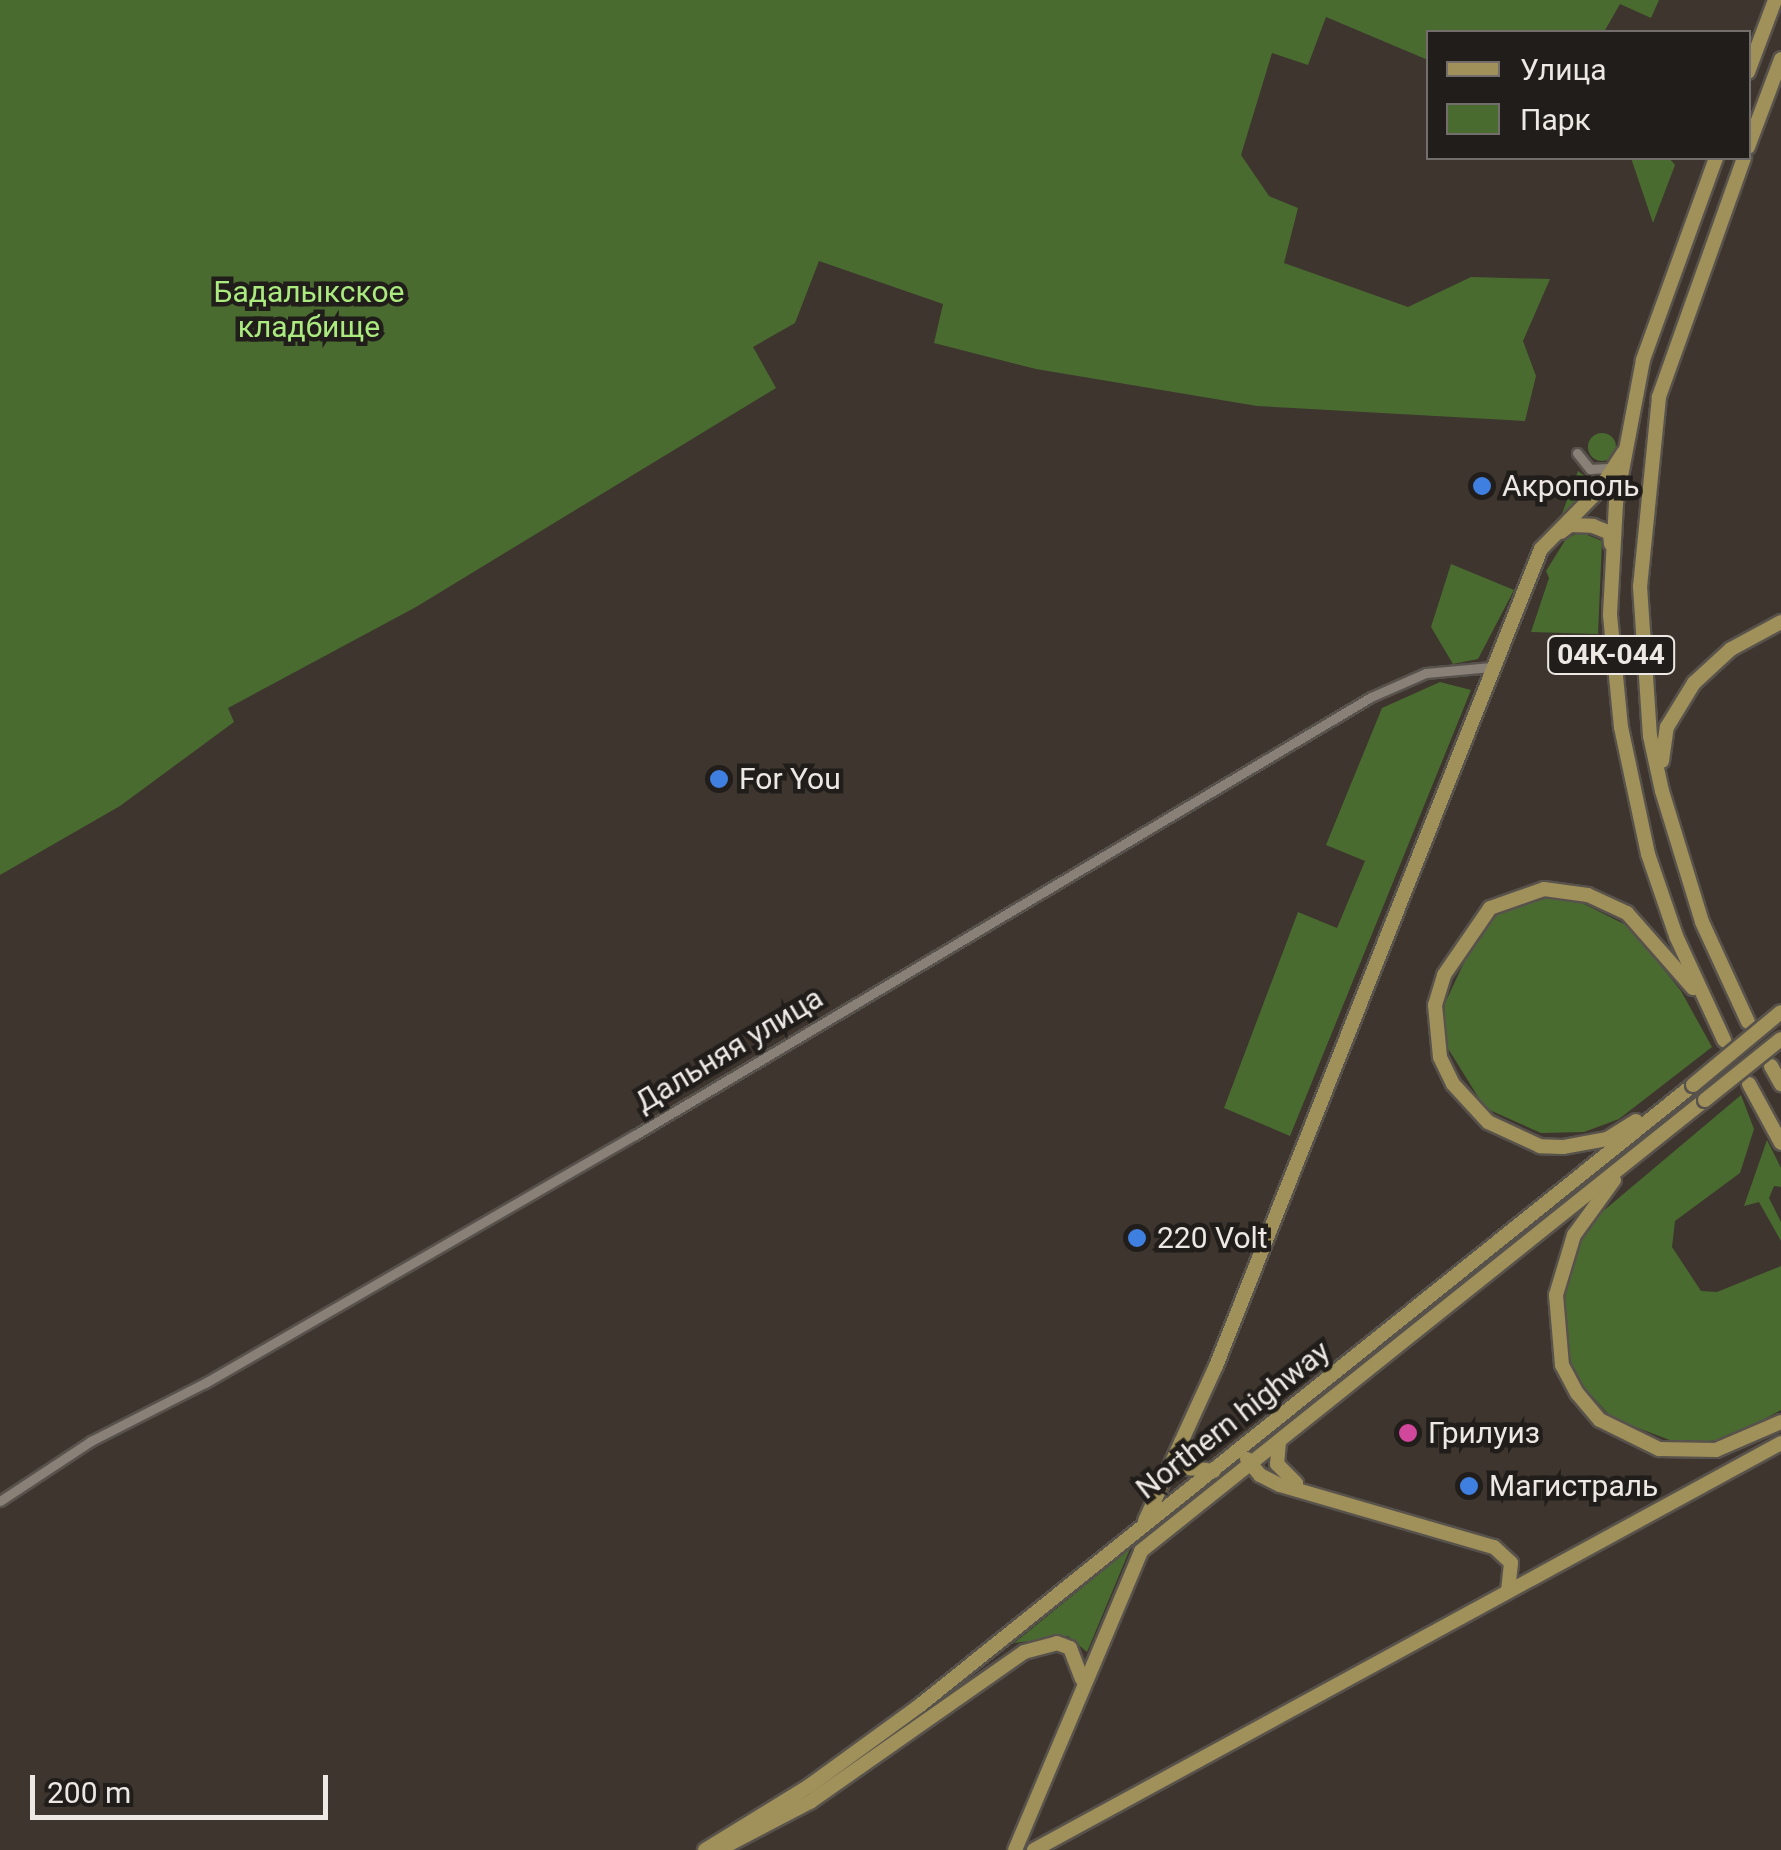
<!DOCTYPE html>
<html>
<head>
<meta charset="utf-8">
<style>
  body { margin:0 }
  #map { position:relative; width:1781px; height:1850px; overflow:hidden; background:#3d352e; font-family:Roboto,sans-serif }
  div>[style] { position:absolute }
  .green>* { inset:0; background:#496b30 }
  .round { border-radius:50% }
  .roads { filter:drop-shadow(2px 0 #58524c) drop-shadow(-2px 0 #58524c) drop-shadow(0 2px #58524c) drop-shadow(0 -2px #58524c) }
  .street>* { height:9px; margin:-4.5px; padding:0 4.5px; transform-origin:4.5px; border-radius:4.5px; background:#898078 }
  .primary>* { height:14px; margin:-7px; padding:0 7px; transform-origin:7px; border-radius:7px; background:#a09059 }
  .bridges { filter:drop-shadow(2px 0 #58524c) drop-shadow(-2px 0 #58524c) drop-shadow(0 2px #58524c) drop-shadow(0 -2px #58524c) }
  .primary-bridge>* { height:14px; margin:-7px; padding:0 7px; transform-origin:7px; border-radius:7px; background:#a09059 }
  .dots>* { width:28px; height:28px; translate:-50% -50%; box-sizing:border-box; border:5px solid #211d1a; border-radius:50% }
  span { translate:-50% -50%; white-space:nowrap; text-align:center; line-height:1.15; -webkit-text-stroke:9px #211d1a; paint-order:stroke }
  .shield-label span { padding:2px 8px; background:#211d1a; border:2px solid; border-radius:8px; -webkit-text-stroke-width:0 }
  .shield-label { font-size:28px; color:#ede8e4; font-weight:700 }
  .park-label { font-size:30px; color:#aaea7f }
  .poi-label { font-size:30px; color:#ede8e4 }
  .left { translate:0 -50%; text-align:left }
  .street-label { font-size:30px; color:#ede8e4 }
  .legend { position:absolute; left:1426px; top:30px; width:325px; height:130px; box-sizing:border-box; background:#211d1a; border:2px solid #736e6b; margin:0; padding:12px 18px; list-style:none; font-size:30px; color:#ede8e4 }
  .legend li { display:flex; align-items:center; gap:20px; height:50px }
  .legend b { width:50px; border:2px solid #736e6b }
  .scale { position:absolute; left:30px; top:1775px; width:298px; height:45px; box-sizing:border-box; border:5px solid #ede8e4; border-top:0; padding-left:12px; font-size:30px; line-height:35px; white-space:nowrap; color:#ede8e4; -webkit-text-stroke:8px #211d1a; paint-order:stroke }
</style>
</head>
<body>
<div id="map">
  <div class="green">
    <i style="clip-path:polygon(0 0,1659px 0,1651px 18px,1620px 4px,1604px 32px,1428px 32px,1428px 60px,1326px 17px,1308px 65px,1272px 53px,1241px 155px,1269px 196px,1298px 208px,1284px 263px,1408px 307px,1471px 277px,1550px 279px,1523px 341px,1536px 376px,1525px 421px,1257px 406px,1036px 369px,934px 343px,943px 304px,819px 261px,795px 323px,753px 347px,776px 388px,416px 607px,228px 708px,234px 722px,120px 806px,0 875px)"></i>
    <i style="clip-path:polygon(1631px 158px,1669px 158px,1675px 165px,1653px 223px)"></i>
    <i class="round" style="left:1588px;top:433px;width:28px;height:28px"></i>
    <i style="clip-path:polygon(1578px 471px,1594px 483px,1560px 519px)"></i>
    <i style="clip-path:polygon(1580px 532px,1602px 541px,1598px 634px,1531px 632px,1549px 578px,1546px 571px,1566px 539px)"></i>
    <i style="clip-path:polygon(1451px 564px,1514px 590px,1478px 659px,1453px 664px,1431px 627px)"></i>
    <i style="clip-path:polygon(1440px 682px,1471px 690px,1290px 1136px,1224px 1108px,1298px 912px,1337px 928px,1365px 861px,1326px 845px,1382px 708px)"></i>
    <i style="clip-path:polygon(1554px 896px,1576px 900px,1630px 927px,1681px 991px,1712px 1047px,1619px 1119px,1584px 1132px,1541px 1133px,1485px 1108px,1444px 1042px,1445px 1003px,1475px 939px,1500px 912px)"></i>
    <i style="clip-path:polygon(1741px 1095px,1754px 1129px,1740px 1173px,1675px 1221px,1672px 1247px,1701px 1291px,1717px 1292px,1781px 1266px,1781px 1410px,1728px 1439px,1680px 1444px,1612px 1418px,1584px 1387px,1569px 1362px,1564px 1279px,1589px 1223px)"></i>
    <i style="clip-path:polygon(1767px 1140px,1781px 1168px,1781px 1187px,1774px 1186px,1769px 1198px,1781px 1222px,1781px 1241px,1759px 1202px,1744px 1206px)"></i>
    <i style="clip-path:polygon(1130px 1549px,1087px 1652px,1068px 1636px,1014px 1643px)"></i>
  </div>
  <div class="roads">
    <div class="street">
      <i style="left:1577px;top:453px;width:21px;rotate:51deg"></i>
      <i style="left:1590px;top:469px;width:22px;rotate:-3deg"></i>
      <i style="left:0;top:1501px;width:109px;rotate:-33.4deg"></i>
      <i style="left:91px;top:1441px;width:128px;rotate:-27deg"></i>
      <i style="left:205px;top:1383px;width:496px;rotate:-30deg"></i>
      <i style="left:635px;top:1135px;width:856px;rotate:-30.76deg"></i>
      <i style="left:1371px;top:697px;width:60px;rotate:-23.6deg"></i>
      <i style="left:1426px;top:673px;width:65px;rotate:-5.3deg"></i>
    </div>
    <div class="primary">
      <i style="left:1748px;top:72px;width:77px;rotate:-69.4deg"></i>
      <i style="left:1748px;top:147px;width:94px;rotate:-69.4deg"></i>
      <i style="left:1716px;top:158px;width:215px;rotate:109.9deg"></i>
      <i style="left:1643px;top:360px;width:146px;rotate:100.7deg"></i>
      <i style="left:1616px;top:503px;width:112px;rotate:93.1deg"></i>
      <i style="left:1610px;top:615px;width:113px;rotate:84.4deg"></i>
      <i style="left:1621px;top:727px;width:130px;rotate:78deg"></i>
      <i style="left:1648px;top:854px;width:87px;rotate:71.1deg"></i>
      <i style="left:1676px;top:936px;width:115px;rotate:65.2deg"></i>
      <i style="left:1744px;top:158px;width:254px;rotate:109.6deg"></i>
      <i style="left:1659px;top:397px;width:190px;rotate:95.7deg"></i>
      <i style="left:1640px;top:586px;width:150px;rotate:86.2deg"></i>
      <i style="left:1650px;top:736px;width:56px;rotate:77.7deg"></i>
      <i style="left:1662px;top:791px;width:137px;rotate:73deg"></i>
      <i style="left:1702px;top:922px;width:110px;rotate:65.3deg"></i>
      <i style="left:1561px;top:532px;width:11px;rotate:-38deg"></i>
      <i style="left:1570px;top:525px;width:23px;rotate:2deg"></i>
      <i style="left:1593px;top:526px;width:18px;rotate:22deg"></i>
      <i style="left:1610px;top:533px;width:11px;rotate:85deg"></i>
      <i style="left:1662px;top:761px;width:34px;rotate:-82deg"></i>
      <i style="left:1667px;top:727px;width:52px;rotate:-58.5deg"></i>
      <i style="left:1694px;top:683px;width:50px;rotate:-42.6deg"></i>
      <i style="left:1731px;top:649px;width:57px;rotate:-28.4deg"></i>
      <i style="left:1771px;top:1066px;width:21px;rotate:61deg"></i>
      <i style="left:1749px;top:1084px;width:67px;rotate:61.5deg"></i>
      <i style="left:1636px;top:1121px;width:34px;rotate:148deg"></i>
      <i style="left:1607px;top:1139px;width:45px;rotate:169.7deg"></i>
      <i style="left:1563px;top:1147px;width:23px;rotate:-178deg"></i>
      <i style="left:1540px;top:1146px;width:57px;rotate:-155.2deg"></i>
      <i style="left:1488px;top:1122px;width:52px;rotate:-132.6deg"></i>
      <i style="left:1453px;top:1084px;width:30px;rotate:-116deg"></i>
      <i style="left:1440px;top:1057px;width:52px;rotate:-95.5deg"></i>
      <i style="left:1435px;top:1005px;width:31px;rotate:-73deg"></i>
      <i style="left:1444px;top:975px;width:81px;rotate:-55.5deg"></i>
      <i style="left:1490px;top:908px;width:57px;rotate:-19.4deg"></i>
      <i style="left:1544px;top:889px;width:44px;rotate:7.8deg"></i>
      <i style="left:1588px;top:895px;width:43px;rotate:24.8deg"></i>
      <i style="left:1627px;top:913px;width:100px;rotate:48.7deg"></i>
      <i style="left:1614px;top:1180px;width:68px;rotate:126deg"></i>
      <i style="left:1574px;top:1235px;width:63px;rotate:106.7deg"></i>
      <i style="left:1556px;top:1295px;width:70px;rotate:85.1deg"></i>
      <i style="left:1562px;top:1365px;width:32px;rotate:62deg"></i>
      <i style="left:1577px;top:1393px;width:35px;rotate:50deg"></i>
      <i style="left:1600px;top:1420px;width:66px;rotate:26.2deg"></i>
      <i style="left:1659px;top:1449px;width:57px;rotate:1deg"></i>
      <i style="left:1716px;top:1450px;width:71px;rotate:-23.3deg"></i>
      <i style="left:1181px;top:1442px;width:28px;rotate:71deg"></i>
      <i style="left:1190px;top:1468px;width:24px;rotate:7deg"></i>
      <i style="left:1279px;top:1442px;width:22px;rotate:95deg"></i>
      <i style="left:1277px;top:1464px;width:27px;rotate:45deg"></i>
      <i style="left:1247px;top:1459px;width:21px;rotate:51deg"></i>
      <i style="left:1260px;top:1475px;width:22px;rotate:27deg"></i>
      <i style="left:1280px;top:1485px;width:223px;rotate:16.2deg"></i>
      <i style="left:1494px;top:1547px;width:23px;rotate:43deg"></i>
      <i style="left:1511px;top:1563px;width:28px;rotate:96deg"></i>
      <i style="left:1145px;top:1521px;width:170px;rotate:-65.4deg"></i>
      <i style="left:1216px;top:1366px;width:879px;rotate:-68.31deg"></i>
      <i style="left:1541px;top:549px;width:83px;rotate:-45.5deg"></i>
      <i style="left:1599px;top:490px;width:45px;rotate:-56.7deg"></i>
      <i style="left:705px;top:1850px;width:122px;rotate:-31.6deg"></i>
      <i style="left:809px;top:1786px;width:136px;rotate:-36deg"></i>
      <i style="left:919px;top:1706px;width:992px;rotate:-38.74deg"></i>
      <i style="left:718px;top:1850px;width:104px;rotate:-27.6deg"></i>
      <i style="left:810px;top:1802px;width:261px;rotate:-35deg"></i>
      <i style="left:1024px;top:1652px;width:34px;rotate:-15deg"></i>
      <i style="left:1057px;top:1643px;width:14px;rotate:21deg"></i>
      <i style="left:1070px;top:1648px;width:33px;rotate:69deg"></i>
      <i style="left:1015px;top:1850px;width:324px;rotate:-67.1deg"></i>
      <i style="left:1141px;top:1551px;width:722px;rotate:-38.65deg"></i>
      <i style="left:1034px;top:1850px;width:851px;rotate:-28.58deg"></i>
    </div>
  </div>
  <div class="bridges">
    <div class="primary-bridge">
      <i style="left:1693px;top:1085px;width:114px;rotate:-39.7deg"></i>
      <i style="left:1705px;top:1100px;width:97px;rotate:-38.8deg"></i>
    </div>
  </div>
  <div class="dots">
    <i style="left:1482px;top:486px;background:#3f7fe0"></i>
    <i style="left:719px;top:779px;background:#3f7fe0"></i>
    <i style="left:1137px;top:1238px;background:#3f7fe0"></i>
    <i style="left:1408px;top:1433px;background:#d1479c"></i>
    <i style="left:1469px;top:1486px;background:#3f7fe0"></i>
  </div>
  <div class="shield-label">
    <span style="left:1611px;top:655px">04К-044</span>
  </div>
  <div class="park-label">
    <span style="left:309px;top:309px">Бадалыкское<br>кладбище</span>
  </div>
  <div class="poi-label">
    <span class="left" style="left:1502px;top:486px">Акрополь</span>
    <span class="left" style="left:739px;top:779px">For You</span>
    <span class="left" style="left:1157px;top:1238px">220 Volt</span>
    <span class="left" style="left:1428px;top:1433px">Грилуиз</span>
    <span class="left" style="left:1489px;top:1486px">Магистраль</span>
  </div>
  <div class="street-label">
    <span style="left:729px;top:1050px;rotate:-31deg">Дальняя улица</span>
    <span style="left:1233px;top:1420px;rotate:-38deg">Northern highway</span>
  </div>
  <ul class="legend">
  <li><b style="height:12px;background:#a09059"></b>Улица</li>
  <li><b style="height:28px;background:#496b30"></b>Парк</li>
  </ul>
  <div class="scale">200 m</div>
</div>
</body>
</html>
